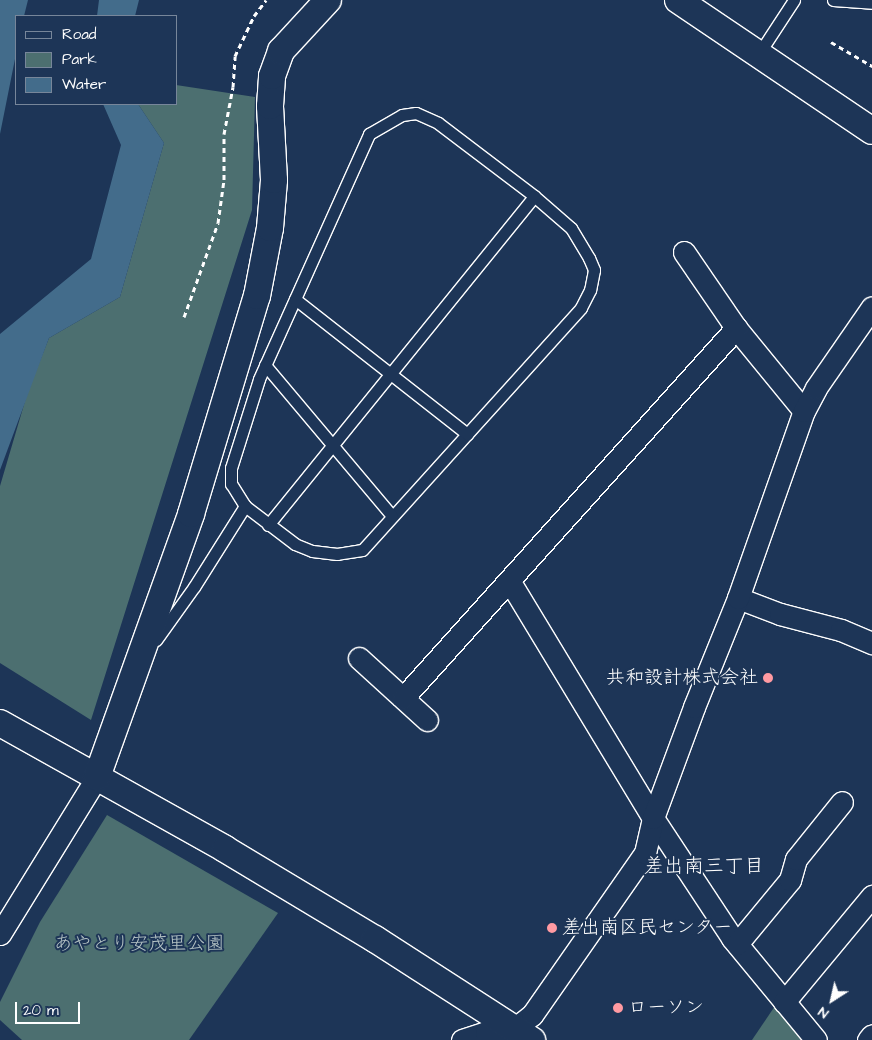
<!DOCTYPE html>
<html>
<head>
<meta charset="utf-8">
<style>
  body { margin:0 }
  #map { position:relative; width:872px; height:1040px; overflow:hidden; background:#1d3557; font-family:"Architects Daughter","Klee One",sans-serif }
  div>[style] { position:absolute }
  .green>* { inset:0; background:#4c6f70 }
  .water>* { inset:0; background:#436c8b }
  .path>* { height:3px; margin-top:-1.5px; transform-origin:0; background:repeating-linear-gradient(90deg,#fff 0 5px,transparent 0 9px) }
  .roads { filter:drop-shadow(1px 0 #fff) drop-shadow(-1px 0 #fff) drop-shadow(0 1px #fff) drop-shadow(0 -1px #fff) }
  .service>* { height:11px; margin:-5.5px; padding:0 5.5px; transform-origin:5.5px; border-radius:5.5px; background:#1d3557 }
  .minor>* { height:21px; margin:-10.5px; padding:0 10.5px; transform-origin:10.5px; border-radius:10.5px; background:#1d3557 }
  .tertiary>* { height:26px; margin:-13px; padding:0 13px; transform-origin:13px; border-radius:13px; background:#1d3557 }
  .dots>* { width:14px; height:14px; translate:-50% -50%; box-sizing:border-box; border:2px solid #1d3557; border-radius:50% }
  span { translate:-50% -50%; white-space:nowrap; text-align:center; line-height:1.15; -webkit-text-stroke:4px #1d3557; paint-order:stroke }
  .poi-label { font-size:19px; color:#fff }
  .right { translate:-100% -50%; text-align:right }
  .left { translate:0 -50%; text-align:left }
  .park-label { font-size:19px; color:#b7c5c6 }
  .neighbourhood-label { font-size:20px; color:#fff }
  .legend { position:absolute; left:15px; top:15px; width:162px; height:90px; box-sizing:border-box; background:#1d3557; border:1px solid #77869a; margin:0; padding:6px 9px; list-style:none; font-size:15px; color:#fff }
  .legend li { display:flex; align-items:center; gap:10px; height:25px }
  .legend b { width:25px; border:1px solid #77869a }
  .north { position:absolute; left:807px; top:975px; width:50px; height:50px; -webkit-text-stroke:4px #1d3557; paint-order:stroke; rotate:215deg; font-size:14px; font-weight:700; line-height:20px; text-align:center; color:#fff }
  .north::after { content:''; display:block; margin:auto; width:18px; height:22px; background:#fff; clip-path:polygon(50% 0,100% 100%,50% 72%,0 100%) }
  .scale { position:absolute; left:15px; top:1002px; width:65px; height:22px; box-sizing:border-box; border:2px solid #fff; border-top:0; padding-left:6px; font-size:15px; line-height:18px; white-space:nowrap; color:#fff; -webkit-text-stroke:4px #1d3557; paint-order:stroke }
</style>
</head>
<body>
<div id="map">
  <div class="green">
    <i style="clip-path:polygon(176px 85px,255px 97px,252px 210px,91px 720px,0 663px,0 486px,28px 391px,49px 338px,120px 297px,164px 143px,138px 104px,176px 104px)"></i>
    <i style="clip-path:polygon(107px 815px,278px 913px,189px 1040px,22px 1040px,0 1020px,0 1002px,40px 922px)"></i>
    <i style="clip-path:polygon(775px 1006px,801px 1040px,752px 1040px)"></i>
  </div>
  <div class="water">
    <i style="clip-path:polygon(0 0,28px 0,24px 16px,16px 16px,16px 54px,0 134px)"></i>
    <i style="clip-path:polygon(99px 0,139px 0,135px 16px,97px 16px)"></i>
    <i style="clip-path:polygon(103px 104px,138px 104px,164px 143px,120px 297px,49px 338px,0 470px,0 334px,91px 259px,121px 145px)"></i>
  </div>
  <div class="path">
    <i style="left:831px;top:42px;width:48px;rotate:30.3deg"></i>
    <i style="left:184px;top:317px;width:100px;rotate:-70.1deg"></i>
    <i style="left:218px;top:223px;width:43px;rotate:-82.1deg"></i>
    <i style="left:224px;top:180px;width:46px;rotate:-90deg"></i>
    <i style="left:224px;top:134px;width:48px;rotate:-79.2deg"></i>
    <i style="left:233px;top:87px;width:31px;rotate:-86deg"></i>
    <i style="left:235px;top:56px;width:44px;rotate:-64.6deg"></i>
    <i style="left:254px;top:16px;width:20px;rotate:-53deg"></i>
  </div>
  <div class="roads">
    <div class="service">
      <i style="left:833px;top:0;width:39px;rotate:4deg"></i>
      <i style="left:758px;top:55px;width:66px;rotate:-56.8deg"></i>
      <i style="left:416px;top:113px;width:24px;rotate:24deg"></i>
      <i style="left:438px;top:123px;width:121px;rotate:37.2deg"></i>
      <i style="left:534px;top:196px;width:49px;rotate:40.9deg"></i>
      <i style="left:571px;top:228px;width:35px;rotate:59deg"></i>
      <i style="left:589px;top:258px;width:13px;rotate:67deg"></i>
      <i style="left:594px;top:270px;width:20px;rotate:101deg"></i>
      <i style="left:590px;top:290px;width:20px;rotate:117deg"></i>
      <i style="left:581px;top:308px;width:326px;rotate:132.1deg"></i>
      <i style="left:362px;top:550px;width:25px;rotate:171deg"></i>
      <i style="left:337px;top:554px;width:25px;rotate:-173deg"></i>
      <i style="left:312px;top:551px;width:18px;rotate:-158deg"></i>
      <i style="left:295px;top:544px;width:63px;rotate:-142.8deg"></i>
      <i style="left:245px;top:506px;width:26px;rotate:-122deg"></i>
      <i style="left:231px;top:484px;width:16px;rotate:-90deg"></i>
      <i style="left:231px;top:468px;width:93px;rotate:-72.5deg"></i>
      <i style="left:259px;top:379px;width:269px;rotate:-65.8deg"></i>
      <i style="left:369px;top:134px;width:38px;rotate:-30deg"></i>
      <i style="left:402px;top:115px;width:14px;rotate:-8deg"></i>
      <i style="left:295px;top:299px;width:219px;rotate:38.1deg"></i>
      <i style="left:265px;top:365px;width:197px;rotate:49.9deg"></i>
      <i style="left:268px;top:525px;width:423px;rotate:-51deg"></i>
      <i style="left:156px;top:640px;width:65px;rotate:-54.4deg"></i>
      <i style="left:194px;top:587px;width:96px;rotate:-57.8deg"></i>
    </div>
    <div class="minor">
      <i style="left:684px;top:252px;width:92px;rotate:55.6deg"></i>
      <i style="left:736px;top:328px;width:107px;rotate:50.7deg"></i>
      <i style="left:510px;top:582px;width:276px;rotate:58.8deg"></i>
      <i style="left:653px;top:818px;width:144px;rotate:56.6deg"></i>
      <i style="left:732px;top:938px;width:132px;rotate:50.5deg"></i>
      <i style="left:738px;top:598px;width:45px;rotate:20.9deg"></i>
      <i style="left:780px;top:614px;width:63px;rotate:14.7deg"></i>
      <i style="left:841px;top:630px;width:34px;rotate:23deg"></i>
      <i style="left:359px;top:658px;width:92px;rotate:42.4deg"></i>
      <i style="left:403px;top:698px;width:498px;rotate:-48deg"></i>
      <i style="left:0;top:934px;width:185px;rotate:-58.3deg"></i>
      <i style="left:737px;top:944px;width:83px;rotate:-50.4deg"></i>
      <i style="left:790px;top:880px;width:22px;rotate:-74deg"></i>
      <i style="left:796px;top:859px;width:73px;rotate:-51.1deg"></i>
      <i style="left:784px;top:1002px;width:138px;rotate:-50.3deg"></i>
      <i style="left:462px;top:1040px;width:25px;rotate:-18deg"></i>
      <i style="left:486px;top:1032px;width:28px;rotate:-6deg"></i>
      <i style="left:514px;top:1029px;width:23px;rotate:-38deg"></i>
      <i style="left:532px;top:1015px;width:198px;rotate:-55.1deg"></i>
      <i style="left:645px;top:853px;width:36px;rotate:-77deg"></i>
      <i style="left:653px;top:818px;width:118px;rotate:-69.7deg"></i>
      <i style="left:694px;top:707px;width:118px;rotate:-68deg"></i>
      <i style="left:738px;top:598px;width:198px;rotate:-70.6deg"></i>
      <i style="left:804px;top:411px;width:26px;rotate:-62deg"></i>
      <i style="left:816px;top:388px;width:98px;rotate:-55.3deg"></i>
      <i style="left:868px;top:1040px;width:6px;rotate:-51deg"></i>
    </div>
    <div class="tertiary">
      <i style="left:678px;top:0;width:234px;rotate:34deg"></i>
      <i style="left:0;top:723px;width:258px;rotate:29.2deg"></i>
      <i style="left:225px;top:849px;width:175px;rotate:31deg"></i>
      <i style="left:375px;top:939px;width:187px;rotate:32.8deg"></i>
      <i style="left:97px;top:777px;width:279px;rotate:-70.3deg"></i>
      <i style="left:191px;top:514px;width:228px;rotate:-73.2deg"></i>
      <i style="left:257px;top:296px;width:69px;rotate:-79.2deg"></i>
      <i style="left:270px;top:228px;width:48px;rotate:-85.2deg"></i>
      <i style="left:274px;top:180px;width:74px;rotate:-93.1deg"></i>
      <i style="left:270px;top:106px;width:30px;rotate:-86deg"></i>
      <i style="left:272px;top:76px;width:27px;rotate:-70deg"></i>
      <i style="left:281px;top:51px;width:69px;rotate:-47.3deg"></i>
    </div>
  </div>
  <div class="dots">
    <i style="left:768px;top:678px;background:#ff9aa2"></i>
    <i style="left:552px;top:928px;background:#ff9aa2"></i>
    <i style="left:618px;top:1008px;background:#ff9aa2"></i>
  </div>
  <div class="poi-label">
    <span class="right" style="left:758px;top:678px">共和設計株式会社</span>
    <span class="left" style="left:562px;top:928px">差出南区民センター</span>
    <span class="left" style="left:628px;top:1008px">ローソン</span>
  </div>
  <div class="park-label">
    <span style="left:139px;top:944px">あやとり安茂里公園</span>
  </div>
  <div class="neighbourhood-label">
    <span style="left:704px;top:866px">差出南三丁目</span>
  </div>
  <ul class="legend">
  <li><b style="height:6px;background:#1d3557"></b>Road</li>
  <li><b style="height:14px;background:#4c6f70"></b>Park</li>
  <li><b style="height:14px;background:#436c8b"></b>Water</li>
  </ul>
  <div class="north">N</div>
  <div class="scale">20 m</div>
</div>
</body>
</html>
